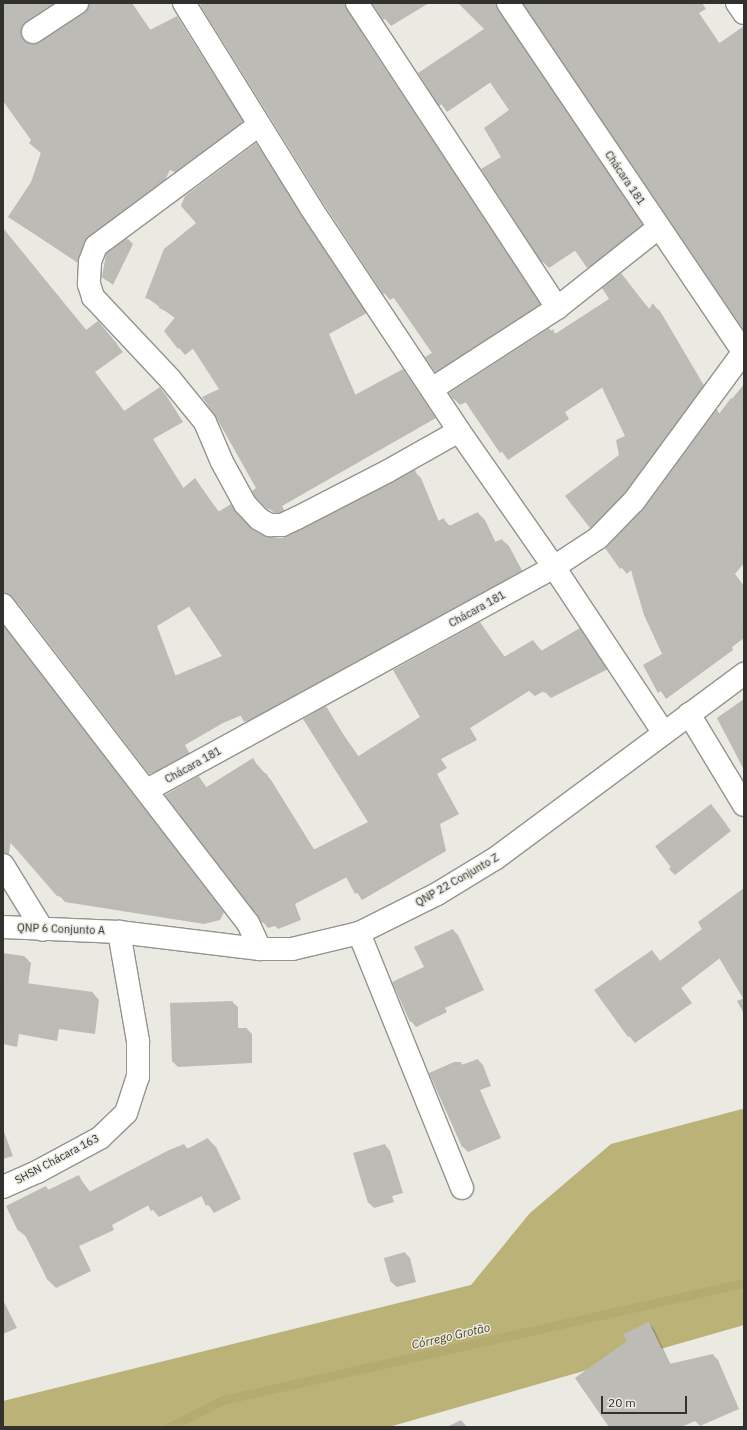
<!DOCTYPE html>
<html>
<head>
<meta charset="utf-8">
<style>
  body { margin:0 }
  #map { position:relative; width:747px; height:1430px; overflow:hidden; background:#eae9e2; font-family:"IBM Plex Sans",sans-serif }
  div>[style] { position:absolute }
  .forest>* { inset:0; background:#bbb277 }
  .shadow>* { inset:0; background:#0003 }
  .stream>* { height:9px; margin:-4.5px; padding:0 4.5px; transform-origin:4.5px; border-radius:4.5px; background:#b4ab70 }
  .building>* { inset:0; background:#bcbbb5; transform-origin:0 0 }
  .roads { filter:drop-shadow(1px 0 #94948e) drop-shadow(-1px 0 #94948e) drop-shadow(0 1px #94948e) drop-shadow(0 -1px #94948e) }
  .street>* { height:22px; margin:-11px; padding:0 11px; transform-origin:11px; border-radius:11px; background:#fff }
  .secondary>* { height:22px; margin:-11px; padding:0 11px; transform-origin:11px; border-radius:11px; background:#fff }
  span { translate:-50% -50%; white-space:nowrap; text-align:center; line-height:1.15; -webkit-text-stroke:3px #eae9e2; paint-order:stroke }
  .street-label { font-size:11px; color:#31312e }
  .water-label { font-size:12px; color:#4b4416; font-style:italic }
  .frame { position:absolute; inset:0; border:4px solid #31312e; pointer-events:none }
  .scale { position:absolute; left:601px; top:1396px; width:86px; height:18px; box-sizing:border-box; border:2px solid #31312e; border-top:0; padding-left:5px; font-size:12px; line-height:14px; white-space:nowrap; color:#31312e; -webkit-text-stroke:3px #eae9e2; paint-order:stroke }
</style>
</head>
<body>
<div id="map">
  <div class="forest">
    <i style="clip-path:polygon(742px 1109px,744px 1110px,744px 1325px,389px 1427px,3px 1427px,3px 1401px,471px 1285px,530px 1213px,611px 1144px)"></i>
  </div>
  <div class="shadow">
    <i style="clip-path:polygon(3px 3px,70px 3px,27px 39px,33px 46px,85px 14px,90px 3px,132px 3px,151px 31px,177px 17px,248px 128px,184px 176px,170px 170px,158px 195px,84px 267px,9px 217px,32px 182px,41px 153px,30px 143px,33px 140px,3px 99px)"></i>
    <i style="clip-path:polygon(200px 3px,354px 3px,351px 11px,367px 41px,542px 306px,442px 378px,426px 357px,433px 353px,395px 297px,390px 300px,384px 293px,322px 201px)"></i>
    <i style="clip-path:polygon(372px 3px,429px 3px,391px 26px)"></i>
    <i style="clip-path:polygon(462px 3px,505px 3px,502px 10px,504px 18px,648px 231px,595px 274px,576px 250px,549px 268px,543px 262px,502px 157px,511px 110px,491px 82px,447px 112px,419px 73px,486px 29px)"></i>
    <i style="clip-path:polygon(522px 3px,702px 3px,706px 9px,699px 13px,720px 44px,744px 30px,744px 330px)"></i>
    <i style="clip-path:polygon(256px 144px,367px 313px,329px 334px,356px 396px,402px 370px,436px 418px,282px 506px,288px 517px,280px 518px,263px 503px,220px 389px,194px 348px,185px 355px,165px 331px,175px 318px,146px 297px,197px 223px)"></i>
    <i style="clip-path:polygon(evenodd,9px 237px,87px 331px,104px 329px,123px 352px,95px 372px,125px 412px,160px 388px,166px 395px,183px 422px,153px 439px,184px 489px,195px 479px,219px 512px,264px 537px,282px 539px,415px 472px,421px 478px,439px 522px,443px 519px,450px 526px,478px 513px,485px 520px,496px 543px,502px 540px,509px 546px,526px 578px,252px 729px,242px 715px,223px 723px,185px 745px,193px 760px,157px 781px,18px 603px,9px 599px,3px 601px,3px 260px,9px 237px,190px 606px,223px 656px,176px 677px,157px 626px,190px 606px)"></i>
    <i style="clip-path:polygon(128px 239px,133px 244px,113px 285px,103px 277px,107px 254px)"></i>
    <i style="clip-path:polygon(621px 275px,650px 310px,653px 305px,660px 311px,709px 394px,597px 535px,567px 496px,620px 456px,626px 437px,603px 387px,565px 412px,569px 419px,508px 460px,466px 402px,460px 405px,453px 398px,551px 332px,557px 334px,610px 299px)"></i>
    <i style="clip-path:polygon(744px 384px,744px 540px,741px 544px,744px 546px,744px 563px,735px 574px,744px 586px,744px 638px,732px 647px,733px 650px,666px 699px,644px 665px,663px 654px,632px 569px,627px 574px,606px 549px,645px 509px,717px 411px,720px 414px)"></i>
    <i style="clip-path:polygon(479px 623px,505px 657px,533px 641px,542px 651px,580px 630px,608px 669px,551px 698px,544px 691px,535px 696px,529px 691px,470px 728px,477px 740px,441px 759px,447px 768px,437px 774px,459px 814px,440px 824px,446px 851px,362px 900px,347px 877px,295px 904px,301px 920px,278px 929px,275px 926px,268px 928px,263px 922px,199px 777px,207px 788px,253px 760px,271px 780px,315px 851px,369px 822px,325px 708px,359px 757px,421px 717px)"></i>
    <i style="clip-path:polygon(3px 625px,224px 912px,220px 920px,204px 924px,65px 902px,11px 840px,8px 859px,3px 863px)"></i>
    <i style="clip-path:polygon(716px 811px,731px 831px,675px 875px,669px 869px)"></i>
    <i style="clip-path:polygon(744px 924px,744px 1014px,737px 1001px,744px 998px,720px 958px,681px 988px,692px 1003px,635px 1043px,629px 1036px,652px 951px,661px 962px)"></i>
    <i style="clip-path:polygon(453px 930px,458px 935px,484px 990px,445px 1008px,447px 1012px,416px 1027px,411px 1021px,425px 968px)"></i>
    <i style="clip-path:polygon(3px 953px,24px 956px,31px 963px,28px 985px,93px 993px,99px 1000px,95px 1034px,59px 1029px,57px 1041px,19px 1034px,17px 1047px,3px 1044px)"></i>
    <i style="clip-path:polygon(232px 1002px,238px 1007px,238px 1029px,247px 1029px,252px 1034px,252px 1063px,178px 1067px,173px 1062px)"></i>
    <i style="clip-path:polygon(478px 1060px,483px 1065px,491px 1086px,480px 1090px,501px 1138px,468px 1152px,463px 1147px,430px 1074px)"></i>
    <i style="clip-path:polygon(3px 1129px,13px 1156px,3px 1159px)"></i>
    <i style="clip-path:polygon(208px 1139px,216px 1147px,241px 1199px,214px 1213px,202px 1196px,159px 1217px,149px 1205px,112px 1225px,114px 1230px,79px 1246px,91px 1271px,56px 1288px,49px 1281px,27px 1237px,19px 1231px,46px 1187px,50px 1191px,79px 1177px,90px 1192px,184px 1145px,188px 1149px)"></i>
    <i style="clip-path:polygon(385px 1145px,390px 1151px,403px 1193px,392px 1196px,394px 1202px,374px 1208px,368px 1202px)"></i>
    <i style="clip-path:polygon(405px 1253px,410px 1258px,416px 1282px,397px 1287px,391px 1282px)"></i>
    <i style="clip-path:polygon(3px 1300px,17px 1328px,3px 1334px)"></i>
    <i style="clip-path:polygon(649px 1323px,654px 1329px,671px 1365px,713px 1355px,718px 1360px,739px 1409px,700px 1426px,622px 1346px)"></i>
    <i style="clip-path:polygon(461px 1420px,467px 1427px,447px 1427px)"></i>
  </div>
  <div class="stream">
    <i style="left:169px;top:1427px;width:60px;rotate:-26.6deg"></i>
    <i style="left:223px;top:1400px;width:534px;rotate:-12.66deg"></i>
  </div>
  <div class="building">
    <i style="clip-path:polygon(3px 3px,54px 3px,22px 26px,22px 39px,33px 44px,84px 13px,89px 3px,131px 3px,150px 30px,177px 16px,243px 122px,177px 170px,164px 165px,152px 189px,88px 236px,78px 262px,8px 217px,31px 182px,41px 153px,29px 143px,31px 140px,3px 101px)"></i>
    <i style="clip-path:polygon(203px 3px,345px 3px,361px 33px,536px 299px,535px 307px,435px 372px,425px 357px,432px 353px,389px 291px,383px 294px,322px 201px,200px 5px)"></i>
    <i style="clip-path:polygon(372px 3px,413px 3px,383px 20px)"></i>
    <i style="clip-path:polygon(458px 3px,496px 3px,498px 10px,642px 225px,604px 252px,606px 254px,587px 268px,570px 243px,542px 263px,481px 169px,501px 157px,484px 128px,509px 110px,485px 75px,439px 106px,418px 73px,484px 29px)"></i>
    <i style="clip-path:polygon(532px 3px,691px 3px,718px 44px,744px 26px,744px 331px,525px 6px)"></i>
    <i style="clip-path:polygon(256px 143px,361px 306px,323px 328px,353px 396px,403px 369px,431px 411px,277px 500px,282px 511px,279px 512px,267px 509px,255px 497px,252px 491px,256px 488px,216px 417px,202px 397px,219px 389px,188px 341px,178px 349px,164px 331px,176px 316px,159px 308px,160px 303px,145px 298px,164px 249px,196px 223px,181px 206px,185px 196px)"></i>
    <i style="clip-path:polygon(evenodd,3px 228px,86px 330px,98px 321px,118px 345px,89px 365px,124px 411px,160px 387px,177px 415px,148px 432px,182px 489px,195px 478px,218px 512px,231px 504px,253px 530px,264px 536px,282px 538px,415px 470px,436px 522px,444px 518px,447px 527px,478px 512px,493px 543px,502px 539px,520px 571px,244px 722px,237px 708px,216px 717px,179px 738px,187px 754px,149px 774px,13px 597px,3px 593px,3px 228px,184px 599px,222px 656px,172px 677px,151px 619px,184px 599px)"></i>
    <i style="clip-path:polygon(128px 237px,107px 281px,102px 277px,106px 254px)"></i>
    <i style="clip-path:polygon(621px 273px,649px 309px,653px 303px,703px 386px,624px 493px,590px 528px,565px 496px,619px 455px,616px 440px,625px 436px,598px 379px,559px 405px,563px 412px,500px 453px,460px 394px,453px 399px,449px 393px,549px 328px,551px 331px,553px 329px,555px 334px,609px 299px,602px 288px)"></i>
    <i style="clip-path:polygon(731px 398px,744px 411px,744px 544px,741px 548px,743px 550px,729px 567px,744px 587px,744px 627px,726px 640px,728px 643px,658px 693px,643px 665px,662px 654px,644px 615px,628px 560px,620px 569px,605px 548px,644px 508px,717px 409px,719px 414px)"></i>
    <i style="clip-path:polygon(480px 622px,504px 657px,533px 640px,541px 651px,580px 628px,603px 663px,544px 693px,539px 685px,528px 691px,525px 685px,465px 722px,473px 734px,436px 753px,442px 762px,432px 768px,454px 808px,435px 818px,438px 822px,434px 824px,441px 845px,355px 894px,343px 871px,290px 898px,296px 914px,271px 923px,270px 920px,262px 923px,165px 795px,199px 776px,205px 788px,253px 758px,263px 775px,266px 773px,313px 850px,368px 822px,303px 719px,326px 706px,357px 757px,420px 717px,393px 670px)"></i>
    <i style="clip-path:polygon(3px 625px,218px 905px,213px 913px,197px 918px,57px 896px,3px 834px)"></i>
    <i style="clip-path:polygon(744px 699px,744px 770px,717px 718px)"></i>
    <i style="left:711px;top:804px;width:26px;height:70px;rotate:53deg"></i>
    <i style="clip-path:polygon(744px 888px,744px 1000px,715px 951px,675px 981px,687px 996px,628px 1037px,594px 990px,652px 950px,660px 961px,702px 929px,698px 922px)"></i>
    <i style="clip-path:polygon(453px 929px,479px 985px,440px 1003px,442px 1007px,410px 1022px,392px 982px,424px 967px,414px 947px)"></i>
    <i style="clip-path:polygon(3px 980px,93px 992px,88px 1028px,53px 1022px,51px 1035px,3px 1027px)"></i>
    <i style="clip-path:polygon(233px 1001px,234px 1028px,247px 1028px,247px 1060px,172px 1062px,170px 1003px)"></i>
    <i style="clip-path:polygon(478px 1059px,487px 1080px,476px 1085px,496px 1133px,462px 1147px,429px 1073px,454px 1062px,461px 1062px,462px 1065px)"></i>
    <i style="clip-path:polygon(208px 1138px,234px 1192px,206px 1206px,197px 1187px,151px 1211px,144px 1197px,105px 1217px,107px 1223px,72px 1239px,84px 1264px,48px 1281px,22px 1229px,18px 1231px,6px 1206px,46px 1186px,48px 1190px,79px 1175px,87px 1192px,91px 1191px,167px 1151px,184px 1144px,187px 1149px)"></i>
    <i style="clip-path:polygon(385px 1144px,398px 1188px,388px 1191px,389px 1197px,368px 1203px,353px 1153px)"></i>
    <i style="left:405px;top:1252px;width:25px;height:22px;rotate:74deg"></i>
    <i style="clip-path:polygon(649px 1322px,669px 1364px,713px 1354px,735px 1404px,681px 1427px,609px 1427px,575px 1378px,627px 1341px,623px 1334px)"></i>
  </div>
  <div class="roads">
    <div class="street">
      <i style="left:184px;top:3px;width:241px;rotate:58.2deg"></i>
      <i style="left:311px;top:208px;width:268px;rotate:56.4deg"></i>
      <i style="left:459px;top:431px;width:166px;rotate:55.1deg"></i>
      <i style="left:554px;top:567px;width:199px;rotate:56.5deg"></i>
      <i style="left:357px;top:3px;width:365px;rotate:56.7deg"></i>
      <i style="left:508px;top:3px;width:421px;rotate:56deg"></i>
      <i style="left:737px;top:3px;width:12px;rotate:55deg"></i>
      <i style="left:33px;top:32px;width:53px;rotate:-33.4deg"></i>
      <i style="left:259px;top:125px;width:203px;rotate:143.4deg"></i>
      <i style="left:96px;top:246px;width:17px;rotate:111deg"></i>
      <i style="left:90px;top:262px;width:22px;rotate:93deg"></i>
      <i style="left:89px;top:284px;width:14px;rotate:73deg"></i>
      <i style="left:93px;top:297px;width:112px;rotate:46.8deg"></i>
      <i style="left:170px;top:379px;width:55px;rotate:50.9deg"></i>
      <i style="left:205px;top:422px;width:43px;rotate:67deg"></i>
      <i style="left:222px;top:462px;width:48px;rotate:61.3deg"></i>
      <i style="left:245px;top:504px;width:21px;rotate:47deg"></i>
      <i style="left:259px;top:519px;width:13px;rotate:29deg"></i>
      <i style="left:270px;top:525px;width:12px"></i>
      <i style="left:282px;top:525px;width:17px;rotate:-25deg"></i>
      <i style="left:297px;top:518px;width:102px;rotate:-27.3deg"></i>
      <i style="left:388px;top:471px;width:81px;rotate:-29.4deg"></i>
      <i style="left:432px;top:389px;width:149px;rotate:-32.9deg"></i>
      <i style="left:557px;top:308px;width:129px;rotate:-38.4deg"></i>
      <i style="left:3px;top:605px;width:401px;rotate:52.4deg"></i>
      <i style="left:248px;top:923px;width:29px;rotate:65deg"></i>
      <i style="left:689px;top:714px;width:106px;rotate:58.9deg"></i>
      <i style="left:147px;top:790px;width:464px;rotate:-28.7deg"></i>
      <i style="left:554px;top:567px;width:53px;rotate:-33.4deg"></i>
      <i style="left:598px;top:538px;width:52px;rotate:-45.8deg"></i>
      <i style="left:634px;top:501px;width:186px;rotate:-53.7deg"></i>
      <i style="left:3px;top:865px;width:76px;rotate:58.4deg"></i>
      <i style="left:359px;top:933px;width:275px;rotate:68deg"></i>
      <i style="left:3px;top:1187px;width:37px;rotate:-24deg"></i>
      <i style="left:37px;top:1172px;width:72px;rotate:-28.4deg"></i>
      <i style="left:100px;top:1138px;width:36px;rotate:-44deg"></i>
      <i style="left:126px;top:1113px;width:38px;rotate:-72deg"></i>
      <i style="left:138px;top:1077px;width:36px;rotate:-90deg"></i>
      <i style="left:138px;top:1041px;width:111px;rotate:-99.9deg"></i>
    </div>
    <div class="secondary">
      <i style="left:3px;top:927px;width:116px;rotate:2.5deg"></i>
      <i style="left:119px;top:932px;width:142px;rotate:6.9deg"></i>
      <i style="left:260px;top:949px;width:32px"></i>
      <i style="left:292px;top:949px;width:69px;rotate:-13.4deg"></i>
      <i style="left:359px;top:933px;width:87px;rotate:-26.6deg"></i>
      <i style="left:437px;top:894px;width:69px;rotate:-31.4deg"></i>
      <i style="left:496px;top:858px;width:309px;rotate:-36.6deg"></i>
    </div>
  </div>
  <div class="street-label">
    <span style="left:625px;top:178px;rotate:56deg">Chácara 181</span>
    <span style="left:477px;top:609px;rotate:-29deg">Chácara 181</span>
    <span style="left:193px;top:765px;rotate:-29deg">Chácara 181</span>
    <span style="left:457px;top:880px;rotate:-30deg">QNP 22 Conjunto Z</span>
    <span style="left:61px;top:929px;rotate:2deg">QNP 6 Conjunto A</span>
    <span style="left:57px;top:1159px;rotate:-28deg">SHSN Chácara 163</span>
  </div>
  <div class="water-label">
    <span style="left:451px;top:1336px;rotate:-13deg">Córrego Grotão</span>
  </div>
  <div class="frame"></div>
  <div class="scale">20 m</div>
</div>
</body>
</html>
